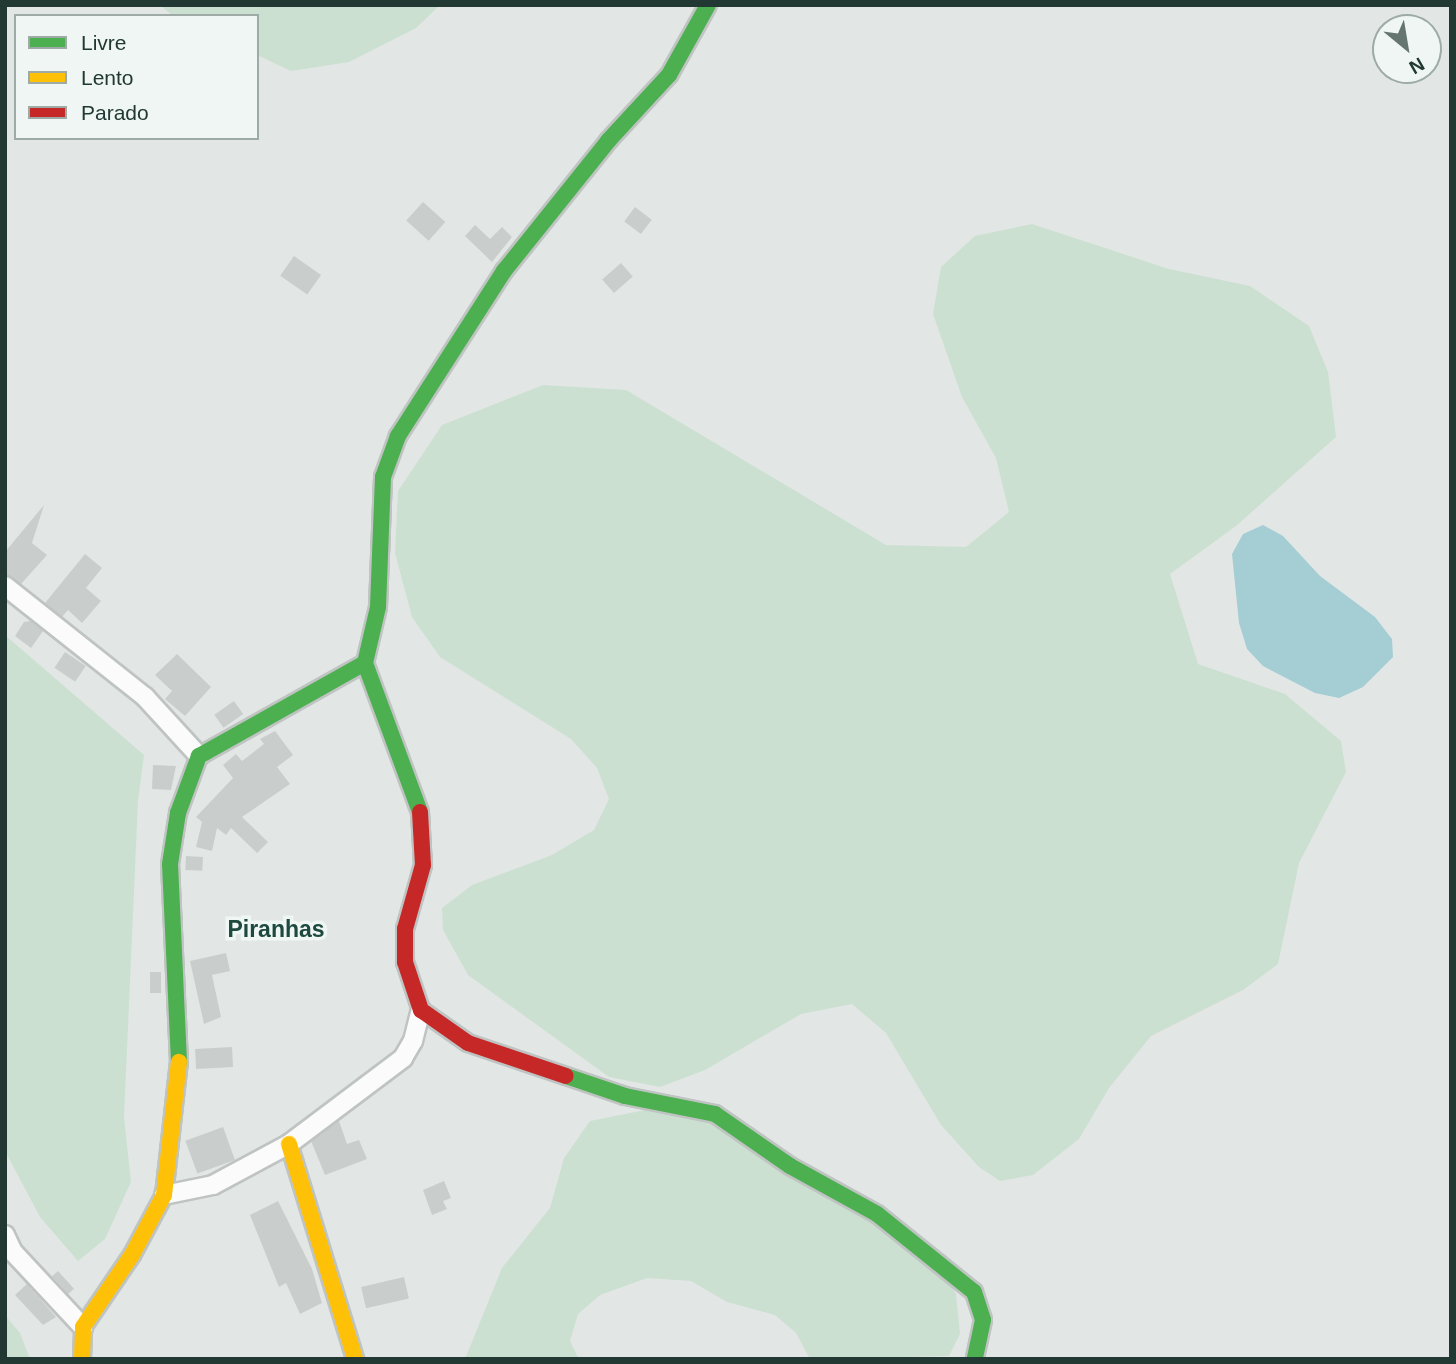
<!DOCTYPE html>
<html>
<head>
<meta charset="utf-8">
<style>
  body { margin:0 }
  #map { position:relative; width:1456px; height:1364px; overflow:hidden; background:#e2e7e5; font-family:Helvetica,sans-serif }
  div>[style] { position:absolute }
  .green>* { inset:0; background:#cbe0d1 }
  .water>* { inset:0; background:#a4ced4 }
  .building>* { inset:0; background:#c9cecc; transform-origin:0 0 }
  .roads { filter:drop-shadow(2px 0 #bfc4c2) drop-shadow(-2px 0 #bfc4c2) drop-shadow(0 2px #bfc4c2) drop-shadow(0 -2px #bfc4c2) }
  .street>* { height:18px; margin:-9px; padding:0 9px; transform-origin:9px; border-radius:9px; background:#fbfbfb }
  .fast>* { height:16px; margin:-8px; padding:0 8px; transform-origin:8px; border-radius:8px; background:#4caf50 }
  .slow>* { height:16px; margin:-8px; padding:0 8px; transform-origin:8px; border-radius:8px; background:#ffc107 }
  .jam>* { height:16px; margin:-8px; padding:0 8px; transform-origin:8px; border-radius:8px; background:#c62828 }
  span { translate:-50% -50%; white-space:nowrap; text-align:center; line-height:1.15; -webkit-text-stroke:7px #eff6f3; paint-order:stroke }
  .quarter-label { font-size:23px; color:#1e493e; font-weight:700 }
  .frame { position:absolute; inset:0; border:7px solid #213932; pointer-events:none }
  .legend { position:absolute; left:14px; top:14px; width:245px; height:126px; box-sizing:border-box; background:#eff6f3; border:2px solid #9daaa6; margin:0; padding:9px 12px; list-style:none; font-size:21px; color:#213932 }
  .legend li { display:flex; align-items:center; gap:14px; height:35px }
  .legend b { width:35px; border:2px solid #9daaa6 }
  .north { position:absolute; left:1372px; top:14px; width:70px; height:70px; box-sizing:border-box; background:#eff6f3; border:2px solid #9daaa6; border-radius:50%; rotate:150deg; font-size:19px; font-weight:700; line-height:28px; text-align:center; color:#213932 }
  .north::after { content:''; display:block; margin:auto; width:24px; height:32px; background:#657671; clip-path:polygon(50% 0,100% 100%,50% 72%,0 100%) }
</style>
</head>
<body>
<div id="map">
  <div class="green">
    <i style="clip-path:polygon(160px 5px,440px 5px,416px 28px,349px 62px,291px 71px,257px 55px,257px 16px,173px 16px)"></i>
    <i style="clip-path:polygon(1032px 224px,1169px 269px,1250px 286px,1309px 326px,1328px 372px,1336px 437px,1236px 526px,1170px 574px,1198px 664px,1285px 694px,1341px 741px,1346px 772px,1299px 863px,1278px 964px,1243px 990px,1151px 1036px,1109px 1088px,1079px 1139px,1033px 1175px,1000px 1181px,979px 1167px,941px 1125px,886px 1033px,852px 1004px,801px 1014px,705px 1070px,660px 1087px,609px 1077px,468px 975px,443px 930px,442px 908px,472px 885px,552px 855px,594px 830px,609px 799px,597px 768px,571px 739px,440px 657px,412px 617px,395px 553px,398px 491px,442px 425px,543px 385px,626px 390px,886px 545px,966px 547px,1009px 512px,996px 458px,962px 397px,933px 314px,941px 267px,975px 236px)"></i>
    <i style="clip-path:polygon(5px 635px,144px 755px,138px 801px,124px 1117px,131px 1182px,105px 1239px,78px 1261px,40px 1217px,5px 1151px)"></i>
    <i style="clip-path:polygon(665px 1106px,723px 1125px,891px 1231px,948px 1279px,956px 1294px,960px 1334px,949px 1356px,810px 1359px,796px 1333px,775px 1315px,727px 1302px,691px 1281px,647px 1278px,600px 1295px,578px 1314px,570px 1341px,579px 1359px,465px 1359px,502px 1268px,550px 1208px,564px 1158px,590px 1121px)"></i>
    <i style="clip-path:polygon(5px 1315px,20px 1333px,30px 1359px,5px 1359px)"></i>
  </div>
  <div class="water">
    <i style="clip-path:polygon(1263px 525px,1283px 536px,1320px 576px,1375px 617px,1392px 639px,1393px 657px,1363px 687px,1339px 698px,1315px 693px,1263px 666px,1247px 649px,1239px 623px,1232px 554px,1243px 534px)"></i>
  </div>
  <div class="building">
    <i style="left:423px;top:202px;width:30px;height:25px;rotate:42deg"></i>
    <i style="left:635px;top:207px;width:21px;height:18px;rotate:37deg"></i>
    <i style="clip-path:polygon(475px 225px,490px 239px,502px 227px,512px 237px,492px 262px,465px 236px)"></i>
    <i style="left:294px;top:256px;width:33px;height:24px;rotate:35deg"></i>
    <i style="left:621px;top:263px;width:18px;height:25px;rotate:49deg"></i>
    <i style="clip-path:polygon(44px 505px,32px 543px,47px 555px,21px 584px,5px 575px,5px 552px)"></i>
    <i style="clip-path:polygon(85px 554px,102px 568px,86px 588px,101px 601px,82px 623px,68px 610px,62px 617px,45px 603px)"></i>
    <i style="clip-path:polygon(31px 621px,43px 631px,31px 648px,15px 636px,24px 622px)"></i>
    <i style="left:65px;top:652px;width:25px;height:19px;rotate:34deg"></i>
    <i style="clip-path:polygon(177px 654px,211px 687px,185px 716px,165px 699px,172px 691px,155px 675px)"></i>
    <i style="left:234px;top:701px;width:16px;height:24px;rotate:55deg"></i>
    <i style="clip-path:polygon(275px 731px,293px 755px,277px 767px,290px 784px,242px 817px,268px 842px,257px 853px,231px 828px,226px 835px,217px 828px,212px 851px,196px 847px,202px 822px,196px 817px,233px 778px,223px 765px,236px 754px,242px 761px,264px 744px,260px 739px)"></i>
    <i style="clip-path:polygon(153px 765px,176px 766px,171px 790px,152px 789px)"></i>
    <i style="left:186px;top:856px;width:17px;height:14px;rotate:3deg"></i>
    <i style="clip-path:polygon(226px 953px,230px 971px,212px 975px,221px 1017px,204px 1024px,190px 961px)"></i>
    <i style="left:150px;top:972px;width:11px;height:21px"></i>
    <i style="left:232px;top:1047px;width:20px;height:37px;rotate:87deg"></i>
    <i style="clip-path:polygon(339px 1121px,347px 1144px,359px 1140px,367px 1159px,325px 1175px,311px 1141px)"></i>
    <i style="left:223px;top:1127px;width:35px;height:40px;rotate:70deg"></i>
    <i style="clip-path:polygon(444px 1181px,451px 1198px,443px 1201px,447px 1209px,432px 1215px,423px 1190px)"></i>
    <i style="clip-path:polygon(278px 1201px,312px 1269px,322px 1303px,300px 1314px,286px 1283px,279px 1287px,250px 1215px)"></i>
    <i style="left:58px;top:1271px;width:24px;height:8px;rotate:48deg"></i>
    <i style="left:404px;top:1277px;width:22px;height:44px;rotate:77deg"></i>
    <i style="clip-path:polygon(27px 1284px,56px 1317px,43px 1325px,15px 1295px)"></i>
  </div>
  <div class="roads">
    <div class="street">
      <i style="left:5px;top:586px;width:179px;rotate:38.4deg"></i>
      <i style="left:145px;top:697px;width:80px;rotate:47.5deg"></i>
      <i style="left:164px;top:1195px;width:50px;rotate:-11.5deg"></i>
      <i style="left:213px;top:1185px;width:86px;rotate:-28.3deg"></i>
      <i style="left:289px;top:1144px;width:143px;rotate:-37deg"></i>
      <i style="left:403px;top:1058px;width:20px;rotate:-60deg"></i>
      <i style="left:413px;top:1041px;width:32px;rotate:-76deg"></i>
      <i style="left:5px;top:1235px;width:19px;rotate:65deg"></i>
      <i style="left:13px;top:1252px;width:103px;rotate:47deg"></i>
    </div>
    <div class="fast">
      <i style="left:420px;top:812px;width:159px;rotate:-110.3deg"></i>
      <i style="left:365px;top:663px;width:57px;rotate:-76.9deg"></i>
      <i style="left:378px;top:607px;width:130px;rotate:-87.8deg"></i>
      <i style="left:383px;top:477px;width:44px;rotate:-69.9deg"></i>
      <i style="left:398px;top:436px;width:196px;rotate:-57.3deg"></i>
      <i style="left:504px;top:271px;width:166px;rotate:-51.3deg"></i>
      <i style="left:608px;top:141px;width:90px;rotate:-47.3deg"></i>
      <i style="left:669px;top:75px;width:80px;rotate:-60.9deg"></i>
      <i style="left:179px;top:1062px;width:198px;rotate:-92.6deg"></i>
      <i style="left:170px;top:864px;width:52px;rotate:-81.1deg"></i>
      <i style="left:178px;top:813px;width:61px;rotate:-69.8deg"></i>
      <i style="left:199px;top:756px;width:190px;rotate:-29.3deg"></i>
      <i style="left:566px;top:1076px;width:62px;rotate:18.7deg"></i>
      <i style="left:625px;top:1096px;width:92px;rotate:11.3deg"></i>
      <i style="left:715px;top:1114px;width:91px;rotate:34.7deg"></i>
      <i style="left:790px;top:1166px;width:99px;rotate:28.9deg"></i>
      <i style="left:877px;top:1214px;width:124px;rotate:38.8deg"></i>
      <i style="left:974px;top:1292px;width:29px;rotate:72deg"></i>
      <i style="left:983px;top:1320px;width:40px;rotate:102deg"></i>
    </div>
    <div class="slow">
      <i style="left:289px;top:1144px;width:225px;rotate:72.9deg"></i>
      <i style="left:82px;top:1359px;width:32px;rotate:-88deg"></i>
      <i style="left:83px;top:1327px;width:87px;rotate:-55.8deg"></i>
      <i style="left:132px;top:1255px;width:68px;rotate:-61.9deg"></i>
      <i style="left:164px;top:1195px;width:134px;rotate:-83.6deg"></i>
    </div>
    <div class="jam">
      <i style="left:420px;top:812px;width:53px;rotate:86.8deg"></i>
      <i style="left:423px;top:865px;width:66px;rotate:105.7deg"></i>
      <i style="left:405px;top:929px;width:33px;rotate:90deg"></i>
      <i style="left:405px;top:962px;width:51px;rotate:71.6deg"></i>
      <i style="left:421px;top:1010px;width:57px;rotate:35.1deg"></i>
      <i style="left:468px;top:1043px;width:103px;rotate:18.6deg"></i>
    </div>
  </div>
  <div class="quarter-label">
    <span style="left:276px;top:929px">Piranhas</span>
  </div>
  <div class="frame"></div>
  <ul class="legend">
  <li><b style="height:9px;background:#4caf50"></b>Livre</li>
  <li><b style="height:9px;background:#ffc107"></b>Lento</li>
  <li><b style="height:9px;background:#c62828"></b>Parado</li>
  </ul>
  <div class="north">N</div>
</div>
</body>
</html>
